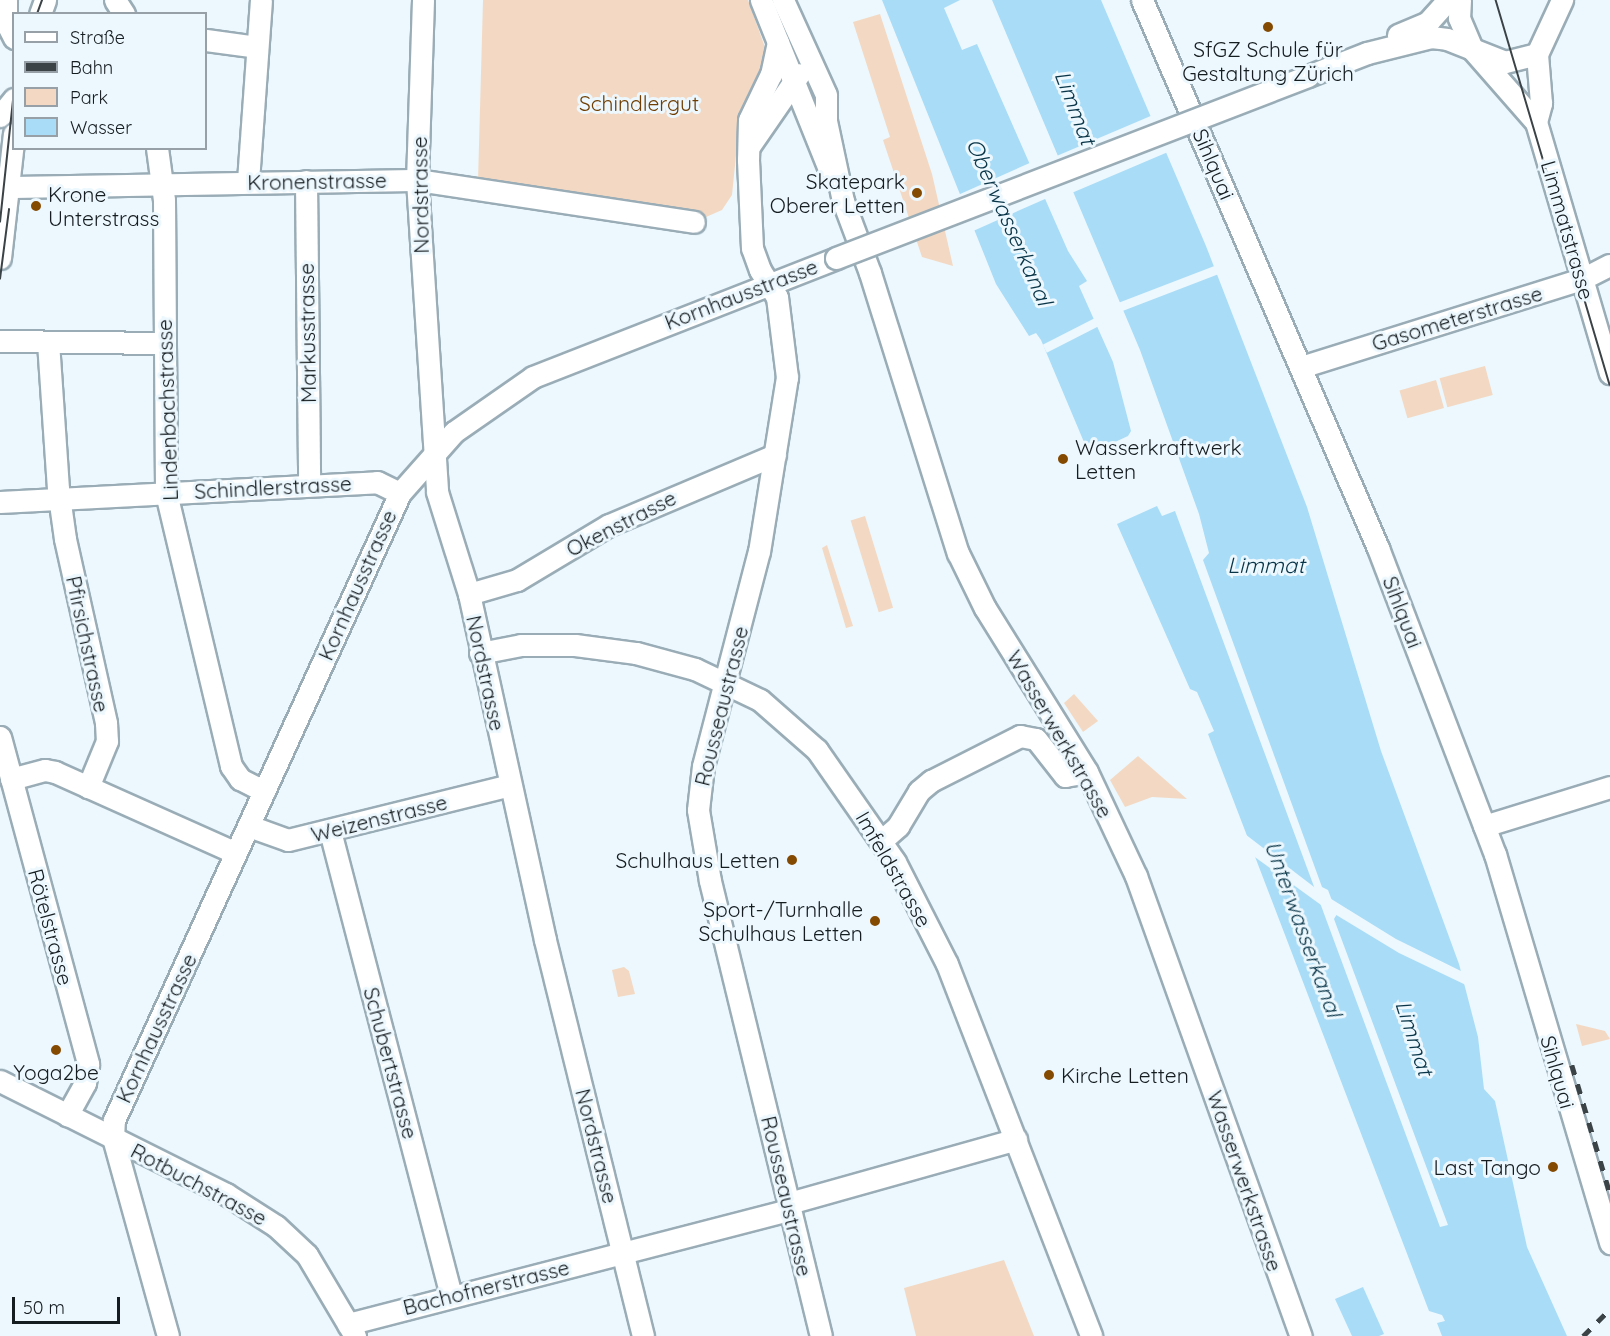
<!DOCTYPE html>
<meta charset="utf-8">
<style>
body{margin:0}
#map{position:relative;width:1610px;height:1336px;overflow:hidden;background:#ecf8fe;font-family:Quicksand,sans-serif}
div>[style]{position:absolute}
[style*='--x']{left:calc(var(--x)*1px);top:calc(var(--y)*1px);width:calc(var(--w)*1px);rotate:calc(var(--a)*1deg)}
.green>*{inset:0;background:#f3d9c3;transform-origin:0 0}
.water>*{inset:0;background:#a9dcf7}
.pier>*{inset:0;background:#ecf8fe;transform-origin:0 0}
.roads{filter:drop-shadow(2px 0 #9aadb7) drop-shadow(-2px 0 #9aadb7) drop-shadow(0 2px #9aadb7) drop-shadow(0 -2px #9aadb7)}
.minor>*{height:21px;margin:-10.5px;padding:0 10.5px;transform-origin:10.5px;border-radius:10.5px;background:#fff}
.tram>*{height:1.5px;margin:-0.75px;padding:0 0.75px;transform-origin:0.75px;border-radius:0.75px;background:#3b4347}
.rail>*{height:4.5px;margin-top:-2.25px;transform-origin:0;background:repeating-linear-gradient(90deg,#3b4347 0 10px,transparent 0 20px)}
.bridges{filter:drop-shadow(2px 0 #9aadb7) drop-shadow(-2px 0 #9aadb7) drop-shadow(0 2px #9aadb7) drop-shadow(0 -2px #9aadb7)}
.minor-bridge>*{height:21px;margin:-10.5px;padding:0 10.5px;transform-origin:10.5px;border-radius:10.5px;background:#fff}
.dots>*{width:16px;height:16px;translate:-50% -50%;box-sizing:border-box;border:3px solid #ecf8fe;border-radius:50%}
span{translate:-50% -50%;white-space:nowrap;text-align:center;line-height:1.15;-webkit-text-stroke:6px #ecf8fe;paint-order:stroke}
.poi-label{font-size:21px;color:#161d21}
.right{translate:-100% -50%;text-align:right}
.left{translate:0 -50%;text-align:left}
.park-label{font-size:21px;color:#703e03}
.street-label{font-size:21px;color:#161d21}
.water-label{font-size:22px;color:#093548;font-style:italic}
.legend{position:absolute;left:12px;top:12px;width:195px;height:138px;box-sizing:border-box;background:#ecf8fe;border:2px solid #96a0a6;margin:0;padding:8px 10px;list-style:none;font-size:18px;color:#161d21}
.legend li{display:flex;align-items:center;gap:12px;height:30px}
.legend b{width:30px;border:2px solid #96a0a6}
.scale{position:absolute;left:12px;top:1297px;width:108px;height:27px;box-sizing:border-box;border:3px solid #161d21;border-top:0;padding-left:8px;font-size:18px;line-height:21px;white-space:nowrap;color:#161d21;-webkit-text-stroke:4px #ecf8fe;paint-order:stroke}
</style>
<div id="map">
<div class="green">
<div style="clip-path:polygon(483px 0,748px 0,766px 50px,763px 69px,739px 126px,732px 195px,722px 210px,706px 217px,478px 181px)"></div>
<div style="clip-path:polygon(880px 14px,932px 174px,953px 266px,922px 257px,883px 140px,890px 137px,853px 22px)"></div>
<div style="left:1485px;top:366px;width:30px;height:47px;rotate:75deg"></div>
<div style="left:1436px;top:380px;width:29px;height:38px;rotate:74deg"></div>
<div style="left:865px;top:516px;width:96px;height:15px;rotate:73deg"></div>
<div style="clip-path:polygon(827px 545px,853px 626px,846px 628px,822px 548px)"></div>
<div style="clip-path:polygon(1074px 694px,1098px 721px,1083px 732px,1064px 703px)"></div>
<div style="clip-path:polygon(1138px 756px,1187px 799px,1152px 797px,1125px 807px,1110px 780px)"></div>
<div style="clip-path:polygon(624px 967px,629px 971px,635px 994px,618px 997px,612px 970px)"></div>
<div style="clip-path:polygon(1576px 1024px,1605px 1031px,1610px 1039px,1582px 1046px)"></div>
<div style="clip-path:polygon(1004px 1260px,1034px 1336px,916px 1336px,904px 1288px)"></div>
</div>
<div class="water">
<div style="clip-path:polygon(882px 0,960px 0,944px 8px,962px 50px,977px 44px,1068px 251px,1087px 281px,1079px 286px,1113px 362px,1131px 431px,1128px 436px,1089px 454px,1041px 340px,1036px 333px,1029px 336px,996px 284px)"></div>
<div style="clip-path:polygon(992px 0,1101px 0,1206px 246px,1307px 507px,1381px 751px,1459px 964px,1478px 1037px,1484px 1089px,1495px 1101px,1527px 1247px,1567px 1336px,1442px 1336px,1437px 1323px,1445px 1321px,1442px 1315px,1429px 1311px,1208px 734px,1214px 731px,1197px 692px,1190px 689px,1117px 524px,1157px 506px,1162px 516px,1175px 511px,1440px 1227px,1448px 1225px,1334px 919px,1337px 914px,1328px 890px,1322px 887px,1203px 560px,1209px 553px,1199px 514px,1140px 350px)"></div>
<div style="clip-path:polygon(1363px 1287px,1384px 1334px,1379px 1336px,1352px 1336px,1335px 1299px)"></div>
</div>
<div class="pier">
<div style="left:1153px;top:115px;width:40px;height:106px;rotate:67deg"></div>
<div style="left:1032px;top:162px;width:39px;height:83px;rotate:66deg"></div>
<div style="left:1217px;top:265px;width:9px;height:106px;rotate:69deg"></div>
<div style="left:1097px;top:317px;width:9px;height:61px;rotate:63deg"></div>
<div style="clip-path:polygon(1245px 834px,1322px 893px,1328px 910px,1252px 855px)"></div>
<div style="clip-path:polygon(1328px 897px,1396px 939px,1465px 973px,1468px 986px,1399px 953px,1333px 913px)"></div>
</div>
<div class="roads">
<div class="minor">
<div style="--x:6;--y:0;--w:22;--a:90"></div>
<div style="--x:6;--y:22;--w:18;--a:63"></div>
<div style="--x:115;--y:0;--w:17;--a:57"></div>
<div style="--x:423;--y:0;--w:180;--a:91.9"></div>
<div style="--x:417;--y:180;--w:313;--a:86.3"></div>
<div style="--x:437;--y:492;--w:107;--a:72.6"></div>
<div style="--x:469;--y:594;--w:354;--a:77.6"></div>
<div style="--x:545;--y:940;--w:408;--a:76.1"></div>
<div style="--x:761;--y:0;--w:180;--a:68.1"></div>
<div style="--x:783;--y:0;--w:104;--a:65.6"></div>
<div style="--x:826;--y:95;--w:26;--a:90"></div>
<div style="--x:826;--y:121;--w:82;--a:78"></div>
<div style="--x:843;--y:201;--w:77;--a:69.4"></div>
<div style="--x:870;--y:273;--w:294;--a:72.6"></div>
<div style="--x:958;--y:553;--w:61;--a:63.9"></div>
<div style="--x:985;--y:608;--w:193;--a:58.1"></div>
<div style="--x:1087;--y:772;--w:115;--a:64.8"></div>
<div style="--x:1136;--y:876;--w:489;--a:70.3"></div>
<div style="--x:1142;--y:0;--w:597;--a:66.7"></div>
<div style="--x:1378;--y:548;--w:328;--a:69.1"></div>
<div style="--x:1495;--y:854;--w:406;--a:73.5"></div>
<div style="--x:1460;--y:0;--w:18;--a:93"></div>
<div style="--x:1459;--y:18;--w:34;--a:67"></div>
<div style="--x:1472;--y:49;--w:97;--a:48.8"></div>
<div style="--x:1536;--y:122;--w:262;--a:73.6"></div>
<div style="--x:40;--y:14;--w:15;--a:-70"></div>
<div style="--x:1398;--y:35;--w:33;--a:-23"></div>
<div style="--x:1428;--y:22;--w:30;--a:-48"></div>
<div style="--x:206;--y:40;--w:51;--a:7.8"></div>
<div style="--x:778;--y:42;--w:33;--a:102"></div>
<div style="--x:771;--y:74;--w:51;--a:115.6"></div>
<div style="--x:749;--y:120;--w:40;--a:91.4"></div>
<div style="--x:748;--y:160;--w:88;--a:87.4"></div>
<div style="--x:752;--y:248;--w:23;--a:70"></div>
<div style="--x:760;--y:270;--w:32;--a:58"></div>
<div style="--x:777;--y:297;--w:81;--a:82.9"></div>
<div style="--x:787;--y:377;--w:176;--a:99.1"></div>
<div style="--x:759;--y:551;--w:222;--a:104.6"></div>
<div style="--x:703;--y:766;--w:44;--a:96.5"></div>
<div style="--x:698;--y:810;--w:72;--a:80.4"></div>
<div style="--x:710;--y:881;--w:468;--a:76.3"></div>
<div style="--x:1308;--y:76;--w:63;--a:-21.3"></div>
<div style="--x:1367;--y:53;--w:66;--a:-14"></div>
<div style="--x:1431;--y:37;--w:16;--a:7"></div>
<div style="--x:1447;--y:39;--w:62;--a:21.6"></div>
<div style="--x:1505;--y:62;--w:33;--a:-14"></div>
<div style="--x:0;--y:116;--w:22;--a:-51"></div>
<div style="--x:1536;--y:122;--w:20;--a:-75"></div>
<div style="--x:1541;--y:103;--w:49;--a:-94.7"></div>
<div style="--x:1537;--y:54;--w:60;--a:-65.2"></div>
<div style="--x:750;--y:145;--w:86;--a:-55.4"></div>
<div style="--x:157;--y:148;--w:52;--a:82.3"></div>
<div style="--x:164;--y:200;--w:293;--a:89.6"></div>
<div style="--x:166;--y:493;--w:281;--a:76.6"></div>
<div style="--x:231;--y:766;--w:16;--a:55"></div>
<div style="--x:240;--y:779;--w:27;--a:27"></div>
<div style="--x:248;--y:181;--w:181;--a:-85.9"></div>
<div style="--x:306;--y:181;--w:303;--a:89.4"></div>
<div style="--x:9;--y:187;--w:408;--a:-1"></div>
<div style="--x:417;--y:180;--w:280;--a:8.6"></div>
<div style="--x:0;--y:258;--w:125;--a:-83.6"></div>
<div style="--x:0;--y:341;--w:164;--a:0.7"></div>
<div style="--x:48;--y:342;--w:147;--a:86.1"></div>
<div style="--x:58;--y:489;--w:50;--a:82"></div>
<div style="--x:65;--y:539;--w:189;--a:77.4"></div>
<div style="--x:106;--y:723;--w:18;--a:87"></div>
<div style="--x:107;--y:741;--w:50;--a:112.4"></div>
<div style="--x:1301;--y:367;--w:294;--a:-17.4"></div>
<div style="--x:1582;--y:279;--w:31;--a:-27"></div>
<div style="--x:0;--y:502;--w:378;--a:-3"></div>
<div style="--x:377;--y:482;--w:25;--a:26"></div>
<div style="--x:469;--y:594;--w:50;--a:-16.3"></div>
<div style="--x:517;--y:580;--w:107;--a:-30.9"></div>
<div style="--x:609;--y:525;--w:180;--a:-22.9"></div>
<div style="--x:480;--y:653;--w:42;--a:-11"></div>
<div style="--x:521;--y:645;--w:54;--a:0"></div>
<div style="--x:575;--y:645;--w:62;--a:7.5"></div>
<div style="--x:636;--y:653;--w:61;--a:15.2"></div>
<div style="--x:695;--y:669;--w:72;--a:25.5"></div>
<div style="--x:760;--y:700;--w:76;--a:41.3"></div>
<div style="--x:817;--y:750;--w:136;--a:55.1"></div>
<div style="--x:895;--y:862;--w:114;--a:63"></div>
<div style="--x:947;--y:964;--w:399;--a:68.8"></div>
<div style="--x:0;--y:737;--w:339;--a:74.9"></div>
<div style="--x:88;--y:1064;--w:19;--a:99"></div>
<div style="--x:85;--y:1083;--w:37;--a:119"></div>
<div style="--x:11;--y:779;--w:35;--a:-15"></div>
<div style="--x:45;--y:770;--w:10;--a:11"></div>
<div style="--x:55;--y:772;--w:198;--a:24.1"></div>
<div style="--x:249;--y:826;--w:41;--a:19.7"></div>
<div style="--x:288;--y:840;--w:229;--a:-13.9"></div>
<div style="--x:1484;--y:826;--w:132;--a:-17.2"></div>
<div style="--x:330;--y:831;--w:480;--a:75.4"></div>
<div style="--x:881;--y:841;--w:23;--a:-41"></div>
<div style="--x:898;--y:826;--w:41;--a:-59"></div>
<div style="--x:919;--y:791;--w:16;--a:-40"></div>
<div style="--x:931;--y:781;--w:100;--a:-26.8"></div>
<div style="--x:1020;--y:736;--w:16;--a:11"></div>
<div style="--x:1036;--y:739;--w:47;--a:51.9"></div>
<div style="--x:1065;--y:776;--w:22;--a:-10"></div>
<div style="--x:0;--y:1081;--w:253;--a:26.6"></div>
<div style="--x:226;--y:1194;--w:59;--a:32.6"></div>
<div style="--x:276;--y:1226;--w:42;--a:43.1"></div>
<div style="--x:307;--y:1255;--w:94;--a:59.3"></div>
<div style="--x:789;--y:1203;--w:236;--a:-15.7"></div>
<div style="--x:348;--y:1324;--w:456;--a:-14.5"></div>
<div style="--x:168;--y:1336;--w:205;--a:-105.5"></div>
<div style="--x:113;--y:1138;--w:18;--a:-87"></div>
<div style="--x:114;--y:1120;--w:689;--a:-65.48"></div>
<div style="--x:400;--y:493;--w:81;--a:-48.5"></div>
<div style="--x:454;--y:432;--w:96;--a:-34.8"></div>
<div style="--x:533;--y:377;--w:326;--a:-21.4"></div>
</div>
</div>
<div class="tram">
<div style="--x:1496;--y:0;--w:401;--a:73.5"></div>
<div style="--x:37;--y:14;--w:15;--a:-70"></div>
<div style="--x:0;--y:222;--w:133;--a:-83.9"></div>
<div style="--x:0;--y:279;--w:70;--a:-82.6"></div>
</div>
<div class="rail">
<div style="--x:1572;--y:1065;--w:134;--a:73.5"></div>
<div style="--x:1583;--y:1336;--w:38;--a:-45"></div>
</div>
<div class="bridges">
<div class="minor-bridge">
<div style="--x:836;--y:258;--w:506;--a:-21.09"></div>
</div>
</div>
<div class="dots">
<div style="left:1268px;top:27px;background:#854a02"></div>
<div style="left:917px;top:193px;background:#854a02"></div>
<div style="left:36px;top:206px;background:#854a02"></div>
<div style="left:1063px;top:459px;background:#854a02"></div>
<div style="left:792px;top:860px;background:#854a02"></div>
<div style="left:875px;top:921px;background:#854a02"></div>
<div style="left:56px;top:1050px;background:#854a02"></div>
<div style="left:1049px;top:1075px;background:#854a02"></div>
<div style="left:1553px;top:1167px;background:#854a02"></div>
</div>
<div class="poi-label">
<span style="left:1268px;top:61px">SfGZ Schule für<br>Gestaltung Zürich</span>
<span class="right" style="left:905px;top:193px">Skatepark<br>Oberer Letten</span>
<span class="left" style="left:48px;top:206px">Krone<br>Unterstrass</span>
<span class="left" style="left:1075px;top:459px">Wasserkraftwerk<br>Letten</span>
<span class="right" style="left:780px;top:860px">Schulhaus Letten</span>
<span class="right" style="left:863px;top:921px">Sport-/Turnhalle<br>Schulhaus Letten</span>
<span style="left:56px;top:1072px">Yoga2be</span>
<span class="left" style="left:1061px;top:1075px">Kirche Letten</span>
<span class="right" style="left:1541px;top:1167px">Last Tango</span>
</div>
<div class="park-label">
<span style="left:639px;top:103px">Schindlergut</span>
</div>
<div class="street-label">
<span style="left:1214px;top:164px;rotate:67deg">Sihlquai</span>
<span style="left:317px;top:181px;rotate:-1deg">Kronenstrasse</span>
<span style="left:420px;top:195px;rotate:-91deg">Nordstrasse</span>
<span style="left:1568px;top:230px;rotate:74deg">Limmatstrasse</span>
<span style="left:741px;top:294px;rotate:-21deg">Kornhausstrasse</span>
<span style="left:1457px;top:318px;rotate:-17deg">Gasometerstrasse</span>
<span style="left:307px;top:333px;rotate:-91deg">Markusstrasse</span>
<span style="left:167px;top:410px;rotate:-92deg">Lindenbachstrasse</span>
<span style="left:273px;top:487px;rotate:-3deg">Schindlerstrasse</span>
<span style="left:621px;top:523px;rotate:-27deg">Okenstrasse</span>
<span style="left:357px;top:585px;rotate:-66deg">Kornhausstrasse</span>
<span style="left:1403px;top:612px;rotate:69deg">Sihlquai</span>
<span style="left:88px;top:644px;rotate:78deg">Pfirsichstrasse</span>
<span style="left:486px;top:673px;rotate:78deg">Nordstrasse</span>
<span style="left:721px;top:706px;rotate:-76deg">Rousseaustrasse</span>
<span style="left:1060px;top:734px;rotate:60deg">Wasserwerkstrasse</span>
<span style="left:379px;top:818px;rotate:-14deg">Weizenstrasse</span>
<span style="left:894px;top:869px;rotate:60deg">Imfeldstrasse</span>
<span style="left:51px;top:927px;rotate:75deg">Rötelstrasse</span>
<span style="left:156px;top:1028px;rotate:-65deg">Kornhausstrasse</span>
<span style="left:391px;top:1063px;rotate:75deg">Schubertstrasse</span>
<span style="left:1558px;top:1072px;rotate:74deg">Sihlquai</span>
<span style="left:597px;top:1146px;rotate:76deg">Nordstrasse</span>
<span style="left:1245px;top:1181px;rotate:71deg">Wasserwerkstrasse</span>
<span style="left:199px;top:1184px;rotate:28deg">Rotbuchstrasse</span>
<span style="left:787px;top:1196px;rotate:77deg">Rousseaustrasse</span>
<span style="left:486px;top:1287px;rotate:-14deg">Bachofnerstrasse</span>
</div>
<div class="water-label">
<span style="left:1075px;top:108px;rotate:69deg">Limmat</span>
<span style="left:1009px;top:222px;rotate:66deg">Oberwasserkanal</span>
<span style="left:1266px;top:566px">Limmat</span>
<span style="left:1303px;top:929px;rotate:70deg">Unterwasserkanal</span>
<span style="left:1414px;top:1038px;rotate:72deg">Limmat</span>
</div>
<ul class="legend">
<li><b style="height:8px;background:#fff"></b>Straße</li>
<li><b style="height:8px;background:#3b4347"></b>Bahn</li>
<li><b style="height:16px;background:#f3d9c3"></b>Park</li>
<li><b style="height:16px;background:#a9dcf7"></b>Wasser</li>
</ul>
<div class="scale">50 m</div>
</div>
